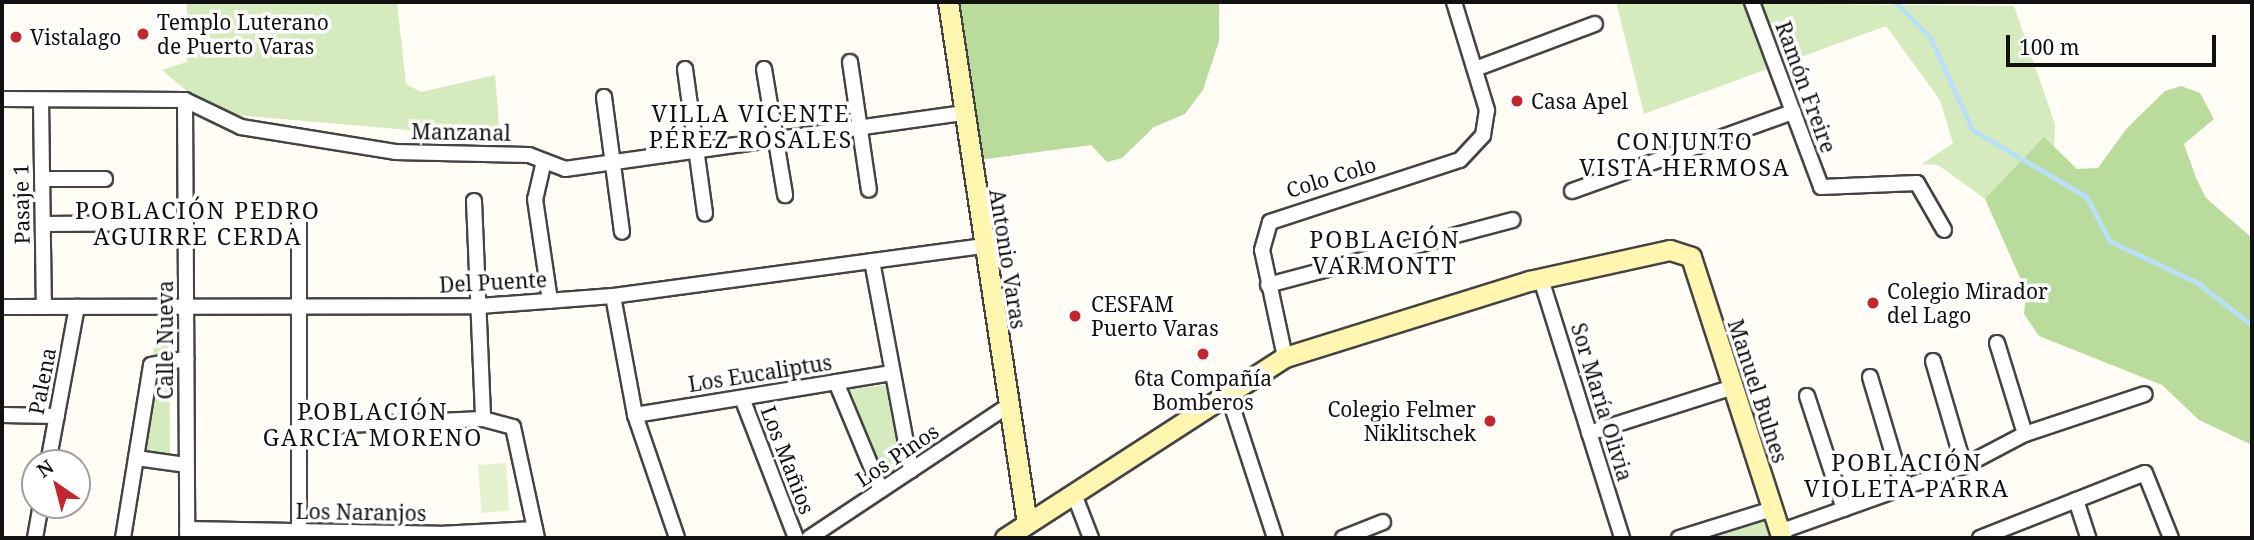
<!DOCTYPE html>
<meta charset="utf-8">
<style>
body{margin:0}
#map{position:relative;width:2254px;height:540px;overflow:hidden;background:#fffdf5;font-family:"Noto Serif",serif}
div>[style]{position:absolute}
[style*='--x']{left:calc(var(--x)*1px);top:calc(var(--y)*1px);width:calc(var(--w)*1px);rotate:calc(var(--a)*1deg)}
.green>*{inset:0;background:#d5ebbd}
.forest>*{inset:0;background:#b9dc9c}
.pitch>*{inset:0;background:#e6f2cf;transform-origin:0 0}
.stream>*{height:4.5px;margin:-2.25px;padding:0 2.25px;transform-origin:2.25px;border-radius:2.25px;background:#b9e0f7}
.roads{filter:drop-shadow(2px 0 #444) drop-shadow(-2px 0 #444) drop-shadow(0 2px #444) drop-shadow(0 -2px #444)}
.street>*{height:14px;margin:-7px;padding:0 7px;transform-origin:7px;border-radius:7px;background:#fff}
.secondary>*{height:19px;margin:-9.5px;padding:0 9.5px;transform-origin:9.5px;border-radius:9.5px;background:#fff6b0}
.dots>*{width:19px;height:19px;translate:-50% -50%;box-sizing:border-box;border:4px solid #fff;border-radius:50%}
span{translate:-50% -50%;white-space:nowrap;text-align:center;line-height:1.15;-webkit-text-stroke:7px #fff;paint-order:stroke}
.poi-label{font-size:21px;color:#111}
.left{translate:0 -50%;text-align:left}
.right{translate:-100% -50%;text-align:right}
.street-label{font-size:21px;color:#111}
.neighbourhood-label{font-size:23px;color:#111;letter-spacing:2px}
.frame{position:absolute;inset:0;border:4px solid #111;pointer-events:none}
.north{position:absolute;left:21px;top:449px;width:70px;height:70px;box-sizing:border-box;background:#fff;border:2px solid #a0a0a0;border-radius:50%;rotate:325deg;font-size:19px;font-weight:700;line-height:28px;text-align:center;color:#111}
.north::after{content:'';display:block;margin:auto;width:24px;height:32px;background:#c4262e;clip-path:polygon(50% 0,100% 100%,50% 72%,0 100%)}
.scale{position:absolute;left:2006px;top:35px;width:210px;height:32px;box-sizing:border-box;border:4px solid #111;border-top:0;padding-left:9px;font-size:21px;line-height:24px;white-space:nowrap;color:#111;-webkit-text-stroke:5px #fff;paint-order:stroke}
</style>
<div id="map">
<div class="green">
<div style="clip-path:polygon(187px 2px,397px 2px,406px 84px,421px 92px,495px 75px,500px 138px,237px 115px,188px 92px,162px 70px,187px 62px)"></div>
<div style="clip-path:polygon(1616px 2px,2014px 6px,2055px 124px,2054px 160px,2007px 197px,1985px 199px,1938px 165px,1922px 164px,1953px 143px,1940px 100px,1886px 26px,1644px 114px)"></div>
<div style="clip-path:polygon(169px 316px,170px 456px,141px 450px,158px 317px)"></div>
<div style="clip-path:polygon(887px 385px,902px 471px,886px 481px,850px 389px)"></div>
<div style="clip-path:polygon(1765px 520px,1771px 538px,1705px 538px)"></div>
</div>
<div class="forest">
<div style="clip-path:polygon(954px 2px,1219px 2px,1219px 41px,1203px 90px,1185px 114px,1154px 127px,1122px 158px,1107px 162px,1091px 145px,979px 160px)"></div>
<div style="clip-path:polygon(2181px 86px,2200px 93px,2214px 119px,2184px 144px,2196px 178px,2206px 198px,2252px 238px,2252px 445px,2199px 420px,2162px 385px,2039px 336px,2024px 314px,2026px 291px,1985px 199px,2044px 137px,2077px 169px,2098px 168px,2127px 128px,2165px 91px)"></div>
</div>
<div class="pitch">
<div style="left:506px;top:463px;width:48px;height:28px;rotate:86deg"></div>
</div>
<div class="stream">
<div style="--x:1896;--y:2;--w:50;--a:45.8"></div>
<div style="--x:1931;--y:38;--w:101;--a:65.5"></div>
<div style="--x:1973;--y:130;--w:132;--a:30.4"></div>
<div style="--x:2087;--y:197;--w:50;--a:62.4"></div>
<div style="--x:2110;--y:241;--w:98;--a:25.5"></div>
<div style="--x:2198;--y:283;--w:68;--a:37.9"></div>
</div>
<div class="roads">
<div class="street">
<div style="--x:1752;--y:2;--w:197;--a:69.5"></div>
<div style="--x:1821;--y:187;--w:96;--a:-2.4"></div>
<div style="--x:1917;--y:183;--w:54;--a:60.1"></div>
<div style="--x:850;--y:62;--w:129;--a:81.6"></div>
<div style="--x:685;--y:69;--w:146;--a:82.1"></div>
<div style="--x:764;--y:69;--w:128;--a:80.5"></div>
<div style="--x:1475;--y:69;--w:128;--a:-20.6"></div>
<div style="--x:604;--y:97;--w:136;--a:82.4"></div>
<div style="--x:2;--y:99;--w:183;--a:0.3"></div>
<div style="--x:185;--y:100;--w:62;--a:25.7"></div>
<div style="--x:241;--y:127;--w:156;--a:9.2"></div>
<div style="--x:395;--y:152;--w:134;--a:1.3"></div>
<div style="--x:529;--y:155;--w:39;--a:21"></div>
<div style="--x:565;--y:169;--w:403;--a:-8"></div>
<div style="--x:41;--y:100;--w:207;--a:89.2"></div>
<div style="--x:185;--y:100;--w:438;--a:89.7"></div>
<div style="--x:544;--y:161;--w:39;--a:103"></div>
<div style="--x:535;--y:199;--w:103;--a:81.6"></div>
<div style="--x:42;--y:179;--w:63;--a:0"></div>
<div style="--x:1572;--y:191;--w:235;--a:-19.7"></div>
<div style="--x:474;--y:201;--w:218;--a:87.6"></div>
<div style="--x:483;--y:419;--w:31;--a:15"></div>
<div style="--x:513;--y:427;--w:114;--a:77.8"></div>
<div style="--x:299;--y:212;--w:326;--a:90"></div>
<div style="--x:43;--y:224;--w:143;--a:-0.4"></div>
<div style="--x:872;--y:261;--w:213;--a:79.4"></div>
<div style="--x:1541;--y:279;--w:271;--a:72.6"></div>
<div style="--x:1268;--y:285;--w:253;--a:-14.9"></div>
<div style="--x:613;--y:296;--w:121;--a:79.5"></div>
<div style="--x:635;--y:415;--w:130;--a:71.1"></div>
<div style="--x:2;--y:307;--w:478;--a:-0.1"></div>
<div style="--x:480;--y:306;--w:133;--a:-4.3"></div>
<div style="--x:613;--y:296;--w:373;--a:-7.7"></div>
<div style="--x:1997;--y:343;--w:95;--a:72.9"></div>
<div style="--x:1285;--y:357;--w:109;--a:-102.1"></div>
<div style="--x:1262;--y:250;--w:29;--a:-74"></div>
<div style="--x:1270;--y:222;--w:200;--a:-18.1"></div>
<div style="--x:1460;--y:160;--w:34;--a:-47"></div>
<div style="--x:1483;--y:135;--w:25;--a:-81"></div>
<div style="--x:1487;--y:110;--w:113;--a:-107"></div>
<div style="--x:1933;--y:361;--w:109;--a:73.6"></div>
<div style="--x:1870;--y:377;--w:116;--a:73.4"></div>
<div style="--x:836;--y:382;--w:117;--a:67.4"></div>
<div style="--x:1227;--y:391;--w:155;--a:71.9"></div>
<div style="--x:1807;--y:396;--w:119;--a:71.9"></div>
<div style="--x:742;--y:398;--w:150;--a:68.9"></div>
<div style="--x:2;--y:415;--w:55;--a:1"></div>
<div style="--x:635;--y:415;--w:260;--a:-9.3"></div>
<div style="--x:300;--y:427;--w:183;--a:-2.5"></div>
<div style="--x:1589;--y:433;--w:151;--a:-17.7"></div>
<div style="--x:136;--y:458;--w:50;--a:8"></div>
<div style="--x:48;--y:463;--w:159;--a:-79.5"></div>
<div style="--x:1074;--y:494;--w:47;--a:68.9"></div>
<div style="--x:2076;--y:500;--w:40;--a:72"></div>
<div style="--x:187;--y:529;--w:252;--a:1.1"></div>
<div style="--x:439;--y:534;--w:96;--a:-3"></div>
<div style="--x:1779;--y:532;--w:196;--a:-19.6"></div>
<div style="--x:1964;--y:466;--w:69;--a:-27.7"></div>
<div style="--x:2025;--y:434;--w:126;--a:-18.4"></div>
<div style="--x:35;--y:538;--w:34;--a:-80"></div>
<div style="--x:123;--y:538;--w:175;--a:-80.8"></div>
<div style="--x:151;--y:365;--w:36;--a:-10"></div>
<div style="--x:809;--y:538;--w:239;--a:-33.6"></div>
<div style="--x:1343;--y:538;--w:43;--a:-21.8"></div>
<div style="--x:1679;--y:538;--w:97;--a:-17.3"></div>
<div style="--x:1980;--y:538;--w:177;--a:-21.5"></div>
<div style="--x:2145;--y:473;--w:70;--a:68.2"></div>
</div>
<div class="secondary">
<div style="--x:948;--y:2;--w:527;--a:81.38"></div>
<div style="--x:1005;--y:538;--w:333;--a:-32.9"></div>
<div style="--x:1285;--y:357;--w:256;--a:-17.3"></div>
<div style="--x:1529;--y:281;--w:144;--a:-12.4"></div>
<div style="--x:1670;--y:250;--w:22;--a:18"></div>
<div style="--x:1691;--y:257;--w:295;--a:72.1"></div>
</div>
</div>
<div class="dots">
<div style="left:143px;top:34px;background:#c4262e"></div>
<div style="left:16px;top:37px;background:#c4262e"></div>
<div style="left:1517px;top:101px;background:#c4262e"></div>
<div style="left:1873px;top:303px;background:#c4262e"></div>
<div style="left:1075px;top:316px;background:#c4262e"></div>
<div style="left:1203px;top:354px;background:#c4262e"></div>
<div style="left:1490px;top:421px;background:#c4262e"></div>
</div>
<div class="poi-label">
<span class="left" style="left:157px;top:34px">Templo Luterano<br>de Puerto Varas</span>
<span class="left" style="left:30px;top:37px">Vistalago</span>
<span class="left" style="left:1531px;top:101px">Casa Apel</span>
<span class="left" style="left:1887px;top:303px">Colegio Mirador<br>del Lago</span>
<span class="left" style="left:1091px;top:316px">CESFAM<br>Puerto Varas</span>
<span style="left:1203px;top:390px">6ta Compañía<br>Bomberos</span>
<span class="right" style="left:1476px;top:421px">Colegio Felmer<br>Niklitschek</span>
</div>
<div class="street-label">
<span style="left:1806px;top:87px;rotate:70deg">Ramón Freire</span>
<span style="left:461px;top:132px;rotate:1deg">Manzanal</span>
<span style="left:1331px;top:177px;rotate:-17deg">Colo Colo</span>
<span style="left:21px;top:204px;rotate:-91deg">Pasaje 1</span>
<span style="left:1008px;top:259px;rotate:81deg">Antonio Varas</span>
<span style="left:493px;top:282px;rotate:-3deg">Del Puente</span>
<span style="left:165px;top:340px;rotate:-90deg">Calle Nueva</span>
<span style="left:760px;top:373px;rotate:-9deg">Los Eucaliptus</span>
<span style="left:42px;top:381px;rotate:-79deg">Palena</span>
<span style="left:1758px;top:391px;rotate:72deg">Manuel Bulnes</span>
<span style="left:1602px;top:402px;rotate:73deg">Sor María Olivia</span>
<span style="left:897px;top:455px;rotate:-34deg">Los Pinos</span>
<span style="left:788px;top:460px;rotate:69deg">Los Mañios</span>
<span style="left:361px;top:512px;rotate:1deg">Los Naranjos</span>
</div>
<div class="neighbourhood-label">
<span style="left:751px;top:126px">VILLA VICENTE<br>PÉREZ ROSALES</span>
<span style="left:1685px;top:154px">CONJUNTO<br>VISTA HERMOSA</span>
<span style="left:198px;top:223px">POBLACIÓN PEDRO<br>AGUIRRE CERDA</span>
<span style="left:1385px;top:252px">POBLACIÓN<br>VARMONTT</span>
<span style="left:373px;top:424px">POBLACIÓN<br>GARCIA MORENO</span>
<span style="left:1907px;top:475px">POBLACIÓN<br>VIOLETA PARRA</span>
</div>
<div class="frame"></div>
<div class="north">N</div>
<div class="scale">100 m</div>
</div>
